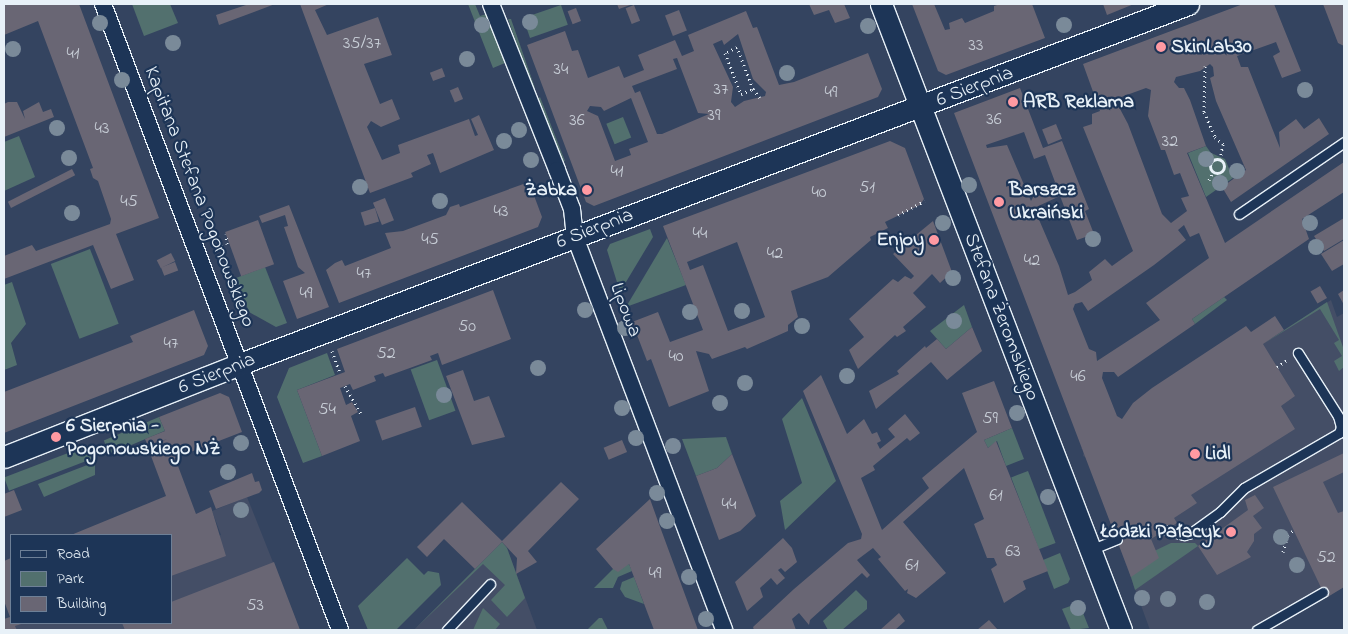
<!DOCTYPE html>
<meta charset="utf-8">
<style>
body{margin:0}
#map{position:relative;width:1348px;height:634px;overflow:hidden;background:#344460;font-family:"Indie Flower",sans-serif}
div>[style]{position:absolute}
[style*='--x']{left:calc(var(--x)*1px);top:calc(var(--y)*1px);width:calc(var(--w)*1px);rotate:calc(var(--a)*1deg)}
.built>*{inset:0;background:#444e66}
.green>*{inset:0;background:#52706e;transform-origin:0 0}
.building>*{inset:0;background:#696674;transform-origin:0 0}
.path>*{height:3px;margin-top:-1.5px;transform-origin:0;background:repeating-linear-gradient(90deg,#e8f1f8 0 1px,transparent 0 5px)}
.path>.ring{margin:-1.5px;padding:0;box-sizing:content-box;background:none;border:3px solid #e8f1f8;border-radius:50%}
.roads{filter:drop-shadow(1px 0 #e8f1f8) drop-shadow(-1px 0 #e8f1f8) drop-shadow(0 1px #e8f1f8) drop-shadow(0 -1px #e8f1f8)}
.service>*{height:9px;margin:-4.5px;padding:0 4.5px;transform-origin:4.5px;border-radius:4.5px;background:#1d3557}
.minor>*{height:16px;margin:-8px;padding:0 8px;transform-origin:8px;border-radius:8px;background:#1d3557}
.tertiary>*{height:21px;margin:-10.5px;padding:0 10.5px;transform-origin:10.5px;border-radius:10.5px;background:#1d3557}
.trees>*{width:16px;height:16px;margin:-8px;border-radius:50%;background:#7a8a99}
.dots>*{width:14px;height:14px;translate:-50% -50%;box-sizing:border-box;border:2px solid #1d3557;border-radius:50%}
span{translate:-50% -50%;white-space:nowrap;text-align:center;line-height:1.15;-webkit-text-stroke:4.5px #1d3557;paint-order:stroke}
.number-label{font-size:18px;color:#c8ced7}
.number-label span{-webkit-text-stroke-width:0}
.poi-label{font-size:20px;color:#e8f1f8;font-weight:700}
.left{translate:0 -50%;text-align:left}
.right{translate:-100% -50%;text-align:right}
.street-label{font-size:20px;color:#e8f1f8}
.frame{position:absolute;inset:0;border:5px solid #e8f1f8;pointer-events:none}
.legend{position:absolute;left:10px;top:534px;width:162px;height:90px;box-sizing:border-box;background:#1d3557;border:1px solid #6e8097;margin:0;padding:6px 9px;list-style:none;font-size:15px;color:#e8f1f8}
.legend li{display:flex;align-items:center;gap:10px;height:25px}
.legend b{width:25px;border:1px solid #6e8097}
</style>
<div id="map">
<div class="built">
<div style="clip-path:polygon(1331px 300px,1337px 317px,1344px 313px,1344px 587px,1270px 630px,1150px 630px,1087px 458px,1083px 456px,1084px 449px,1080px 449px,1127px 430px)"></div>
<div style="clip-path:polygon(247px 497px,300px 630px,17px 630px,15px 626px,25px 623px,171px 623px,171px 554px,221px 535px,212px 511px)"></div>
<div style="clip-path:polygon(502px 542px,507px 548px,537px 630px,414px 630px)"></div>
</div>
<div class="green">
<div style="clip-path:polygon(132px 4px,170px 4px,178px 23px,144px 36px)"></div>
<div style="clip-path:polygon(468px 4px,475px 4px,480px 16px,486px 14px,489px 18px,505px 63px,493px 68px)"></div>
<div style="left:561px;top:5px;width:21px;height:40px;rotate:71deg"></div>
<div style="clip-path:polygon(508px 19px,511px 19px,535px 88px,532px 87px)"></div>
<div style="clip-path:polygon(540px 97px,565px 161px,562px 161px,537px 100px)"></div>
<div style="left:623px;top:117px;width:22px;height:18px;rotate:68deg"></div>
<div style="clip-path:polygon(19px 136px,35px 177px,4px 191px,4px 142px)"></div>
<div style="clip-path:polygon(1206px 146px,1211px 153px,1225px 159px,1233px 178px,1206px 197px,1188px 153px)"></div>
<div style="clip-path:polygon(650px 229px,653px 237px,620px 292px,607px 250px,610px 244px)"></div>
<div style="clip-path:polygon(667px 238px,686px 285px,626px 307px)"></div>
<div style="left:90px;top:249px;width:80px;height:42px;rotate:69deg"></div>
<div style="clip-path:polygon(265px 267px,287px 323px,276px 327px,249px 312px,236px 278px)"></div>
<div style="clip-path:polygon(12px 282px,26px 324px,11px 343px,17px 365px,4px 370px,4px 285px)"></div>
<div style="clip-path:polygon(1224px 297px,1227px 300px,1195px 324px,1192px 319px)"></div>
<div style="clip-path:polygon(1327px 302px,1344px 350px,1344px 367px,1339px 371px,1334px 361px,1342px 356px,1334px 343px,1339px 340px,1320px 309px,1263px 344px)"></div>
<div style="clip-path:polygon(964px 305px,972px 327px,946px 349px,930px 331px)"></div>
<div style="clip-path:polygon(327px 353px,335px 375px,297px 390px,322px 456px,303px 463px,277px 397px,289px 368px)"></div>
<div style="left:437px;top:360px;width:54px;height:28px;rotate:70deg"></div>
<div style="clip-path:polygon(802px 398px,836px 481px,785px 530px,780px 501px,802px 483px,782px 419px)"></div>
<div style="left:159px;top:417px;width:15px;height:60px;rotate:67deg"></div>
<div style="clip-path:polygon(1012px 428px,1024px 459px,1006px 466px,997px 441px,988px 448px,984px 440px)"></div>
<div style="clip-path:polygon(726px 437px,732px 454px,717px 468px,696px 476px,682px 439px)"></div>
<div style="left:89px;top:445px;width:14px;height:91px;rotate:69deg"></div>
<div style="clip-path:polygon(95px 462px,95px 475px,44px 497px,38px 484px)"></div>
<div style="left:1028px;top:471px;width:77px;height:18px;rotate:69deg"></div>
<div style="clip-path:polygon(502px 542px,507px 548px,525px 598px,507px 617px,491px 600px,505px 585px,483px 564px,414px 630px)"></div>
<div style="clip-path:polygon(1171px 543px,1195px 543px,1198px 546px,1135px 590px,1127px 564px)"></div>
<div style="clip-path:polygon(1060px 553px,1070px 579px,1068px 583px,1054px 589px,1043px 560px)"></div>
<div style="clip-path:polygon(407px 558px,424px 575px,428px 571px,439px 573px,441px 585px,396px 630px,368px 630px,358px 606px)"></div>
<div style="clip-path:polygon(629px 564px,632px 571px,618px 577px,613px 588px,594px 588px,614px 568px)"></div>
<div style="clip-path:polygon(634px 577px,644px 604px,625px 597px,620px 589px,622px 582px)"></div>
<div style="clip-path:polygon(856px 590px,867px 601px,867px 609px,842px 630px,828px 630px,823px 621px)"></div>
<div style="clip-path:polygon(1079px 603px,1089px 628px,1071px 630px,1062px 609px)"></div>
<div style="clip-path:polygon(483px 608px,500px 624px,495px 630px,473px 630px)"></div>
<div style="clip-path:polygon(599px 618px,602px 618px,608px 630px,587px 630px)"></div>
</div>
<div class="building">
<div style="clip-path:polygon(4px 4px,79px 4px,159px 218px,116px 234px,134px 280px,111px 289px,93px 245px,4px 279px,4px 256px,32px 245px,36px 251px,110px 224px,111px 219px,98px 181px,93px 178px,90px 169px,93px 168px,38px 21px,4px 35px)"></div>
<div style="clip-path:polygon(249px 4px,275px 4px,219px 25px,216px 15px)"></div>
<div style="clip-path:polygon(300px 4px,329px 4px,315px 10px,327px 35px,378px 17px,392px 55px,364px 64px,380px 104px,392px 99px,400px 119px,381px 127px,371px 121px,367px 127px,382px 160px,400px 153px,398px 145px,469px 119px,475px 136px,478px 135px,471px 119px,479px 115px,494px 150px,440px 173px,433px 153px,427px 155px,431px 164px,411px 173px,413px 177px,370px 193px)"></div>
<div style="clip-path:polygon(617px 4px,633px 4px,619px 9px)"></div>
<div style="clip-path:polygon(809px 4px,844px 4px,850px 18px,835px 23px,829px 10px,814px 15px)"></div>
<div style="clip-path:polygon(912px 4px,934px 4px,945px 30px,950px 29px,949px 23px,962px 18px,965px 23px,994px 11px,994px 6px,1000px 4px,1032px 4px,1045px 38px,946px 75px,938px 71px)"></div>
<div style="clip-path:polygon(1103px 4px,1134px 4px,1107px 15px)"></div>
<div style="clip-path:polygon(evenodd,1243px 4px,1274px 4px,1301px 71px,1282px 78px,1273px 56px,1280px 52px,1276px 42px,1237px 56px,1241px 67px,1248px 67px,1280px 148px,1279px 132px,1296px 119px,1304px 129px,1319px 118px,1329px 134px,1231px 202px,1222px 187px,1246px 170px,1216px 101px,1210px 78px,1214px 76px,1213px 67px,1210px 64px,1200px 71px,1176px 77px,1174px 82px,1179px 88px,1184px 88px,1190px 100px,1206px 146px,1187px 153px,1225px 243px,1344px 162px,1344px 192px,1302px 219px,1309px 239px,1192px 319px,1195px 324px,1118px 377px,1114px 372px,1103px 372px,1102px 378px,1117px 416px,1122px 419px,1133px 403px,1152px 388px,1246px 326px,1251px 332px,1275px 316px,1284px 330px,1263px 344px,1295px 396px,1281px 406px,1295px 429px,1191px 495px,1197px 503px,1174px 518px,1177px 523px,1151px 539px,1159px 558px,1131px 577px,954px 113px,1020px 88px,1043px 148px,1062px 141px,1089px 209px,1085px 211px,1094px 234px,1077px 240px,1060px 196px,1034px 208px,1059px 266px,1068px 295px,1075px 292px,1092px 280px,1089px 272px,1105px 259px,1112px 266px,1133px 251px,1083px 127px,1092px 124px,1092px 114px,1100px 111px,1083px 64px,1243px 4px,1146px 88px,1151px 90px,1148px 116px,1161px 150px,1165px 150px,1174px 175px,1180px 173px,1189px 196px,1181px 198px,1187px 211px,1171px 223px,1162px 214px,1128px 124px,1119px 107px,1111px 105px,1113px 100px,1146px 88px,1243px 4px,1024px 132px,1034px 159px,1045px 155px,1055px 182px,1036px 192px,1031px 201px,1007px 145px,987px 148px,986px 145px,1024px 132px,1243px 4px,1184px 225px,1190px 237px,1199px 233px,1209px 258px,1146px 303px,1160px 320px,1097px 361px,1096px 352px,1089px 349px,1073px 309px,1075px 304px,1082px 302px,1088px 311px,1154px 265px,1186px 240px,1178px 230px,1184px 225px)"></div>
<div style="clip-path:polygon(1323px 4px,1344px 4px,1344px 46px,1338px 43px)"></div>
<div style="left:634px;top:5px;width:17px;height:9px;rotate:69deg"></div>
<div style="left:576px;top:8px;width:14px;height:9px;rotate:69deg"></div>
<div style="left:679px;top:10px;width:22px;height:15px;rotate:69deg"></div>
<div style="clip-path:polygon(evenodd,746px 11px,753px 28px,757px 27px,779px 85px,794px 82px,868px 53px,882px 89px,878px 97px,594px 206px,586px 202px,527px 45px,565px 31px,572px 51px,578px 50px,588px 78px,619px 66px,624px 78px,644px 70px,638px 55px,675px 40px,682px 56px,694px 51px,688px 35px,746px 11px,738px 34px,753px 79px,766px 92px,765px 96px,744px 101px,735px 107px,731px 102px,733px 87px,713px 44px,722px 40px,724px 45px,738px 34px,746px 11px,677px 58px,698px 113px,709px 114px,662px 134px,657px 134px,640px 91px,635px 93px,632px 86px,677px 69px,673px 59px,677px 58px,746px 11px,631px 98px,648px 142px,629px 149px,631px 155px,615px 161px,598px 116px,587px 111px,590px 106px,601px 107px,604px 111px,631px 98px)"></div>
<div style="left:442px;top:68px;width:9px;height:13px;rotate:69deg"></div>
<div style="left:458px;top:87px;width:13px;height:9px;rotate:67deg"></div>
<div style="clip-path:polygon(8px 102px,17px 102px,25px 119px,23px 111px,39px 102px,43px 112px,51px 109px,54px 117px,4px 137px,4px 104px)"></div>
<div style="left:1056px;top:124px;width:16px;height:15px;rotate:68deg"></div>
<div style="clip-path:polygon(evenodd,890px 141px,905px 148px,924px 199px,920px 205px,885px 222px,888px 228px,870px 237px,871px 240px,828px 277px,791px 291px,798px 317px,788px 325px,788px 331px,747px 349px,745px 347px,712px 359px,709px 354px,696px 351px,709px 391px,669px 407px,651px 359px,647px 361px,632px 322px,658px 312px,670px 342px,703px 330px,663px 226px,890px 141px,737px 242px,765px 317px,728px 331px,703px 265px,690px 270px,687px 262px,737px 242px)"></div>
<div style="left:72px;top:169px;width:7px;height:72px;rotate:63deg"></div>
<div style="clip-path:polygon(529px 182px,542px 217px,538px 227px,339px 303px,326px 270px,335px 263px,342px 260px,345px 266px,391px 248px,385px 233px,403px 231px,446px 215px,450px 207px,459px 204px,460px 207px)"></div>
<div style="left:385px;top:198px;width:24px;height:13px;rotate:68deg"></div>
<div style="clip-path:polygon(289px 205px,329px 307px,297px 319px,283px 281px,305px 273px,298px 267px,284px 227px,288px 226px,285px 215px,262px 223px,259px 216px)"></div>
<div style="left:375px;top:208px;width:14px;height:15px;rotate:73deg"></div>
<div style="clip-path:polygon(1344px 218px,1344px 239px,1324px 251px,1314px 236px)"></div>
<div style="left:258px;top:220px;width:47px;height:35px;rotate:70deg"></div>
<div style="clip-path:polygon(933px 221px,952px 272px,940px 283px,932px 274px,913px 293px,926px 307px,903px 327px,906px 331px,897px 337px,895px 335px,858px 369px,849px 350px,864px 337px,849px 319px,893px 279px,898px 282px,905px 276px,911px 279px,914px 276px,893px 254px)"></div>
<div style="clip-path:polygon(1344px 240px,1344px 264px,1332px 271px,1321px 254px)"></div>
<div style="left:171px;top:253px;width:9px;height:16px;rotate:63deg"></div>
<div style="left:175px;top:262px;width:9px;height:15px;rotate:69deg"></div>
<div style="left:1320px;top:286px;width:14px;height:11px;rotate:60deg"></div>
<div style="clip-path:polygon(493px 290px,511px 339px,442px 365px,438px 353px,430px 356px,432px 360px,385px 377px,383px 373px,374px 376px,376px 381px,353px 390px,350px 384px,340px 388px,346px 405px,352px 402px,358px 412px,351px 416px,360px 441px,322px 456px,297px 390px,345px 372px,337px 349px)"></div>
<div style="clip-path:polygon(1344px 290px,1344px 305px,1338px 294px)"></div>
<div style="clip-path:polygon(194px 310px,208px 346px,204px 355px,4px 433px,4px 392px,133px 342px,130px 336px)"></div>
<div style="clip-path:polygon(972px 327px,982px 351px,947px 380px,931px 362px,876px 409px,869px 391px,899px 374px,897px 371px,925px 346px,926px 348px,937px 339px,946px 349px)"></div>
<div style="clip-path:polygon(463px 370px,474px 401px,489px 396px,505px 437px,472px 445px,446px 376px)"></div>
<div style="clip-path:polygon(821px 375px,847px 434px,864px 419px,872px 434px,877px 432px,881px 441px,877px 443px,880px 449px,895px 437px,888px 429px,905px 414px,920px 433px,910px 441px,907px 438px,873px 466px,875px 470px,861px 478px,882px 530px,929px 488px,922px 478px,977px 432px,962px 393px,994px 381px,1012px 428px,984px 440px,988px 448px,996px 441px,1048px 571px,1023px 581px,1026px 589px,1004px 603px,991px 569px,997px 565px,994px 558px,987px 558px,974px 524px,984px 519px,964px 468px,903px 522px,946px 573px,916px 598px,907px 593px,908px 589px,905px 591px,878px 559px,881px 557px,873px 548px,857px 560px,870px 575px,867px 578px,862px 573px,810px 620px,809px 625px,799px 613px,792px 619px,796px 630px,754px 630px,753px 627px,794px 589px,848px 543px,861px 539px,862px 534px,803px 391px)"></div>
<div style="clip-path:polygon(220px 393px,229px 397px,242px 432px,175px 458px,196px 514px,211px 507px,226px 556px,171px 576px,171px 535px,71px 535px,166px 496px,148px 448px,167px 439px,148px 446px,145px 439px,165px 431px,159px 417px)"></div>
<div style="left:415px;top:407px;width:21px;height:42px;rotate:71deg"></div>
<div style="left:622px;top:440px;width:13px;height:20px;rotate:67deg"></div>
<div style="clip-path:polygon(1344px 453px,1344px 472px,1323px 482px,1338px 513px,1344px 511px,1344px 587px,1326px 598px,1273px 487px)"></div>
<div style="clip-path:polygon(732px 454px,756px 516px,740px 531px,719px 540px,696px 476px,717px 468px)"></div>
<div style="clip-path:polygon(252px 473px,255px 482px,259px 481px,262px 490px,259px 493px,216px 509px,209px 491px)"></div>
<div style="clip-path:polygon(561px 482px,579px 499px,528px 551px,537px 562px,516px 574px,517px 558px,502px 542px,475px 569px,444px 539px,427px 557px,417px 547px,462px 502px,502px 541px)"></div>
<div style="clip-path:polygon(14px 490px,22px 510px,4px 517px,4px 494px)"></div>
<div style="clip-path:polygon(1255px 495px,1264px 508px,1253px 516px,1262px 528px,1254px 534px,1254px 541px,1247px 552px,1251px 557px,1217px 575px,1198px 546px,1248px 510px,1245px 500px)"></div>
<div style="clip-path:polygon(650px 499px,659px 524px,698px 630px,654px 630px,629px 564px,618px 572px,613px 569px,596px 549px)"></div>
<div style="clip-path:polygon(783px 538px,792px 548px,797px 562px,785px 572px,781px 568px,778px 570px,785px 578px,777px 585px,771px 578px,760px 588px,763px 597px,747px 611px,735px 582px)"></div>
<div style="clip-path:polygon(11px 558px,11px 623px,25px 623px,15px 626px,17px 630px,4px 630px,4px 619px,10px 617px,4px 601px,4px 561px)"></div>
<div style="clip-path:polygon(274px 562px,300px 630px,125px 630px,122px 623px,171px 623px,171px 602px)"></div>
<div style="clip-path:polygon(899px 613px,905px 621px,895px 630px,880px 630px)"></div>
<div style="clip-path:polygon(989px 620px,998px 630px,977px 630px)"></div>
</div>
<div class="path">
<div style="--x:1205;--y:66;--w:46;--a:91.2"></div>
<div style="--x:1204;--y:112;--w:27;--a:66"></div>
<div style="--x:1215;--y:137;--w:11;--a:41"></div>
<div style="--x:1223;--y:144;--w:15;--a:101"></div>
<div style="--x:753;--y:89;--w:45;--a:-110.9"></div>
<div style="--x:737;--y:47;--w:13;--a:153"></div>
<div style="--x:725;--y:53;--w:44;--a:68.7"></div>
<div style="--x:741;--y:94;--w:13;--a:-23"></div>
<div style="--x:753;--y:89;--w:11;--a:52"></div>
<div class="ring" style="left:1210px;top:159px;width:11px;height:11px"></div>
<div style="--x:1209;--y:180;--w:10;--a:-66"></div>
<div style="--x:898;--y:215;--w:30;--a:-28"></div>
<div style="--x:217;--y:247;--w:10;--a:-17"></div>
<div style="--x:227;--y:244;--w:10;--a:-96"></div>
<div style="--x:332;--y:351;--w:23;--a:70"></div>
<div style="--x:1277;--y:367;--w:12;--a:-35"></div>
<div style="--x:345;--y:386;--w:34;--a:60"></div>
<div style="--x:1283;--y:552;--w:18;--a:-74"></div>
<div style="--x:1288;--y:535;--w:8;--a:-40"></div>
</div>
<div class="roads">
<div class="service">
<div style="--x:1239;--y:214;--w:127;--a:-34.4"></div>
<div style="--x:1165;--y:530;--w:20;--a:15"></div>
<div style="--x:1184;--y:535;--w:7;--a:-16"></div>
<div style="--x:1191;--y:533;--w:36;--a:-36"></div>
<div style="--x:1220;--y:512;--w:34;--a:-45"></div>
<div style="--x:1244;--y:488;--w:110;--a:-30.1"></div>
<div style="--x:1339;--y:433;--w:6;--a:-72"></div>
<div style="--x:1341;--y:427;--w:11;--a:-105"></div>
<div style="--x:1338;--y:416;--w:75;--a:-122.4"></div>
<div style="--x:1090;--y:550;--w:29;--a:-22"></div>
<div style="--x:447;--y:630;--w:63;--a:-46.9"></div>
<div style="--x:1257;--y:630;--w:76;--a:-29.9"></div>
</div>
<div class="minor">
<div style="--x:103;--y:4;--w:669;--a:69.26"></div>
<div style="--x:491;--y:4;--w:179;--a:68.3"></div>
<div style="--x:557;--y:170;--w:42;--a:69"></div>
<div style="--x:572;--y:209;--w:28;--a:84"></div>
<div style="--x:575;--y:237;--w:420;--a:69.2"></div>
</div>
<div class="tertiary">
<div style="--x:881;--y:4;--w:670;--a:69.02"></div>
<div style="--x:4;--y:457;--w:254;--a:-21.5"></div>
<div style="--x:240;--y:364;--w:1014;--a:-20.79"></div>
</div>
</div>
<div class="trees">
<div style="left:530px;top:22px"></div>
<div style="left:100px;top:23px"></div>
<div style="left:482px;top:25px"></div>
<div style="left:1064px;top:25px"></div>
<div style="left:868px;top:26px"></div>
<div style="left:173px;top:43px"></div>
<div style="left:13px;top:49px"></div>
<div style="left:467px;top:59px"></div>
<div style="left:787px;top:73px"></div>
<div style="left:122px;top:80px"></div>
<div style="left:1305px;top:90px"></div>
<div style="left:57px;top:128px"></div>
<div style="left:519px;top:130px"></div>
<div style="left:504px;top:141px"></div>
<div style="left:69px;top:158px"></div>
<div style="left:1206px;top:159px"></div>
<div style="left:531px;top:160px"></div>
<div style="left:1237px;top:171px"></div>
<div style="left:1220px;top:183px"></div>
<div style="left:969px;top:185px"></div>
<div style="left:360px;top:187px"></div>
<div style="left:440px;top:201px"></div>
<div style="left:72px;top:213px"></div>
<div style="left:943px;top:223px"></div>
<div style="left:1310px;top:223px"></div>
<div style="left:1093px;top:239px"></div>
<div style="left:1316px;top:247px"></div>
<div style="left:953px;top:278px"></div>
<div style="left:585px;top:310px"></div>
<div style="left:742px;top:311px"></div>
<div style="left:690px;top:312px"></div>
<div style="left:954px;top:321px"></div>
<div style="left:802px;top:326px"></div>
<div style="left:625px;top:328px"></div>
<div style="left:538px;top:368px"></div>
<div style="left:847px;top:376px"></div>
<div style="left:745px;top:383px"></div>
<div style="left:444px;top:395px"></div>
<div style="left:720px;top:403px"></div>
<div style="left:622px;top:408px"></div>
<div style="left:1017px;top:413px"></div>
<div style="left:636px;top:438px"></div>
<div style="left:241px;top:443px"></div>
<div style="left:673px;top:446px"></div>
<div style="left:228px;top:472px"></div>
<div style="left:657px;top:493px"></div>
<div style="left:1048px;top:497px"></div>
<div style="left:241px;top:510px"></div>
<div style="left:667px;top:521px"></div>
<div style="left:1281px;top:537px"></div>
<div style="left:1297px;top:565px"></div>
<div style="left:689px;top:577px"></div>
<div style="left:1142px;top:598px"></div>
<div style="left:1168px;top:599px"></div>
<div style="left:1207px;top:602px"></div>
<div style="left:1078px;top:608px"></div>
<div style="left:706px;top:619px"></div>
</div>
<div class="dots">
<div style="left:1161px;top:47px;background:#ff9aa2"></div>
<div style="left:1013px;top:102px;background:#ff9aa2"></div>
<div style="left:587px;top:190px;background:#ff9aa2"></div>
<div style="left:999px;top:202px;background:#ff9aa2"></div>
<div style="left:934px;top:240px;background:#ff9aa2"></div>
<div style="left:56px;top:437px;background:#ff9aa2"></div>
<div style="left:1195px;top:454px;background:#ff9aa2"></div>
<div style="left:1231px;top:532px;background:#ff9aa2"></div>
</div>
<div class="number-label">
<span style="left:362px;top:44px">35/37</span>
<span style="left:976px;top:46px">33</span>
<span style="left:73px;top:54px">41</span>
<span style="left:561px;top:70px">34</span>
<span style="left:721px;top:90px">37</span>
<span style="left:831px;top:93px">49</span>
<span style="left:714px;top:116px">39</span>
<span style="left:994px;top:120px">36</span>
<span style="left:577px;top:121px">36</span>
<span style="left:102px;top:129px">43</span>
<span style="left:1170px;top:142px">32</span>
<span style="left:617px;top:172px">41</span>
<span style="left:867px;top:188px">51</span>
<span style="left:819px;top:193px">40</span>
<span style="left:129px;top:202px">45</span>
<span style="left:501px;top:212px">43</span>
<span style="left:700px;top:234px">44</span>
<span style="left:430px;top:240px">45</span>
<span style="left:775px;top:254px">42</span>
<span style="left:1032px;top:261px">42</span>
<span style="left:364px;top:274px">47</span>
<span style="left:306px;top:294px">49</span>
<span style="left:467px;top:327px">50</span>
<span style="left:171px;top:344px">47</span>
<span style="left:386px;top:354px">52</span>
<span style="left:676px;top:357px">40</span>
<span style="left:1078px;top:377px">46</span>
<span style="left:327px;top:410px">54</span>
<span style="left:990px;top:419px">59</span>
<span style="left:996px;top:496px">61</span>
<span style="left:729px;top:505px">44</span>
<span style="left:1013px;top:552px">63</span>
<span style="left:1326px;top:558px">52</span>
<span style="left:912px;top:566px">61</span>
<span style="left:655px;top:574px">49</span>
<span style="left:255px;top:606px">53</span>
</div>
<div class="poi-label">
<span class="left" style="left:1171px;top:47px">SkinLab30</span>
<span class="left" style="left:1023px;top:102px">ARB Reklama</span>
<span class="right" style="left:577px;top:190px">Żabka</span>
<span class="left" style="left:1009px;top:202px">Barszcz<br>Ukraiński</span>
<span class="right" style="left:924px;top:240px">Enjoy</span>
<span class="left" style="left:66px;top:438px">6 Sierpnia -<br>Pogonowskiego NŻ</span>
<span class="left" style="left:1205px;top:454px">Lidl</span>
<span class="right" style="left:1221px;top:532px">Łódzki Pałacyk</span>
</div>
<div class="street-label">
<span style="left:975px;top:87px;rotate:-21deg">6 Sierpnia</span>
<span style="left:199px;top:197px;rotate:69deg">Kapitana Stefana Pogonowskiego</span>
<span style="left:595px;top:229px;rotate:-21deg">6 Sierpnia</span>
<span style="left:625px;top:310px;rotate:69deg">Lipowa</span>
<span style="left:1001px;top:317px;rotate:69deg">Stefana Żeromskiego</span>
<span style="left:217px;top:374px;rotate:-22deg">6 Sierpnia</span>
</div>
<div class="frame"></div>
<ul class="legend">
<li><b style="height:6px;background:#1d3557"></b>Road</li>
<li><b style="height:14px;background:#52706e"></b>Park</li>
<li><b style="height:14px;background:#696674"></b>Building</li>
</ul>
</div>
